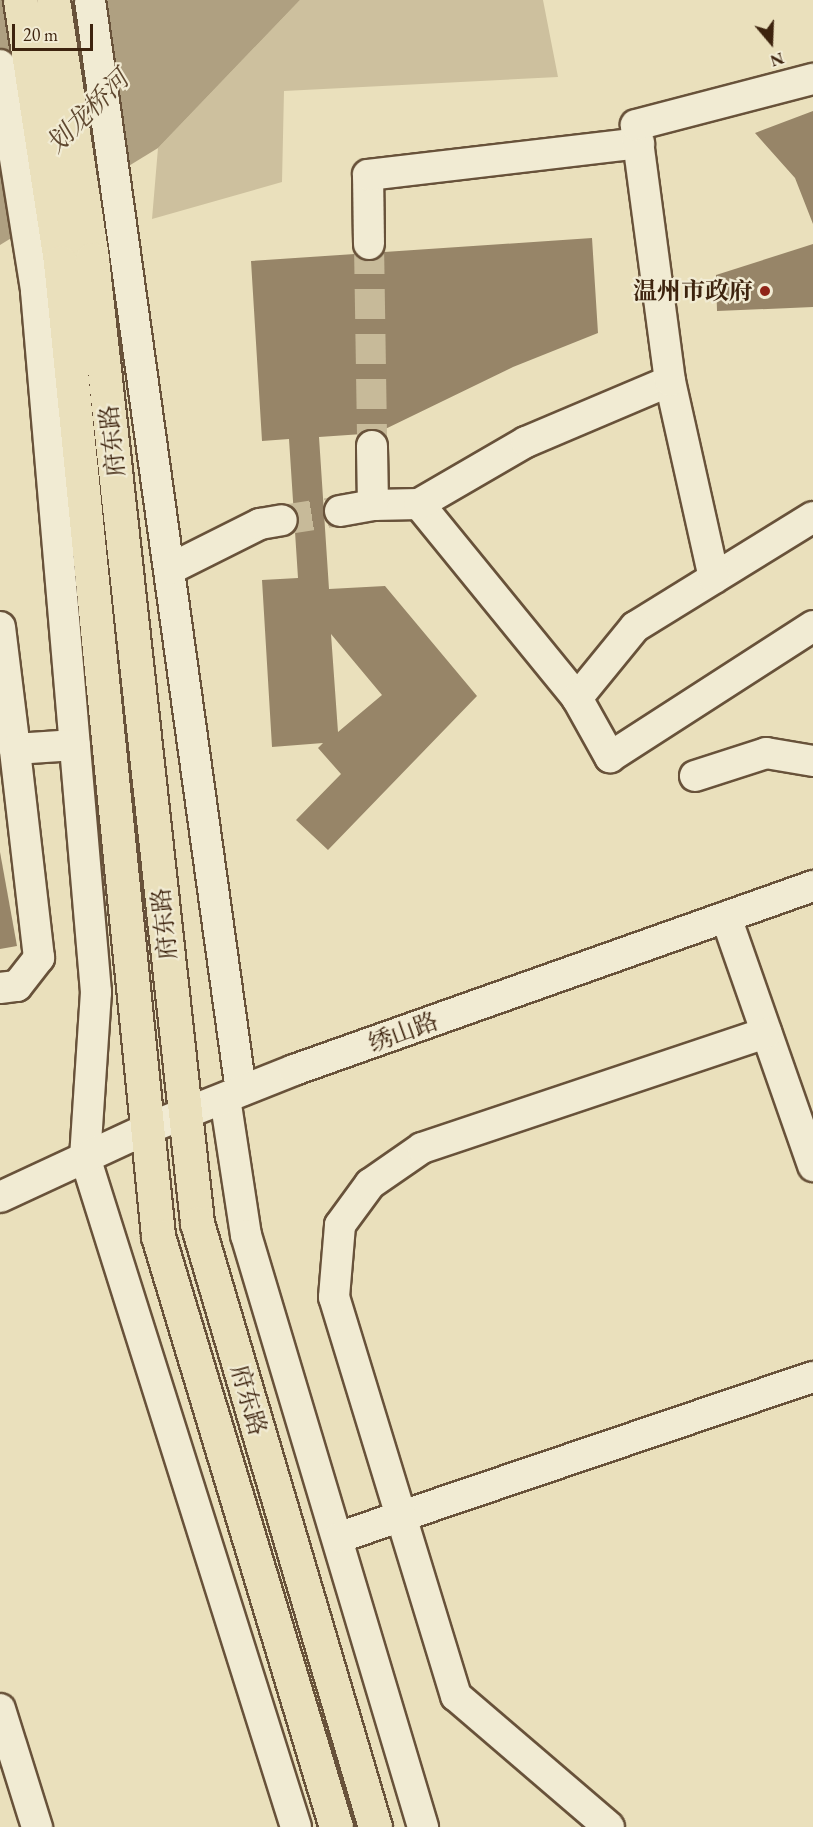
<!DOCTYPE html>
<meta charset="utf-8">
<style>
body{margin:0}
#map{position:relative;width:813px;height:1827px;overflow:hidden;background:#eae0bc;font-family:"EB Garamond","Noto Serif SC",serif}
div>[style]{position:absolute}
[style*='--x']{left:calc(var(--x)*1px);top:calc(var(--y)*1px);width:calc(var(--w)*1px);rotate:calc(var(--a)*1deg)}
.green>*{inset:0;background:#cdc09e}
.water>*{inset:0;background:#afa081}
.building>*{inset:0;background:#978568}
.minor-tunnel>*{height:30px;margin-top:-15px;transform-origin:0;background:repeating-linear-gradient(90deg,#c7ba99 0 30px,transparent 0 45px)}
.roads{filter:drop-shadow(2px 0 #68523a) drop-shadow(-2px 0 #68523a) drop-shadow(0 2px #68523a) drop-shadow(0 -2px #68523a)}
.minor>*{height:30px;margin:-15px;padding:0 15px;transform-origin:15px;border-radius:15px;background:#f1ebd3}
.major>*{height:33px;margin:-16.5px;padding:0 16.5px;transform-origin:16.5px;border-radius:16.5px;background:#eae0bc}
.dots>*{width:16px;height:16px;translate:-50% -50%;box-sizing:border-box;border:3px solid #f1ebd3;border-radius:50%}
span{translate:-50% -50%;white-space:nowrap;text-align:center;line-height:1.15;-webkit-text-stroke:4.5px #f1ebd3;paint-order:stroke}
.poi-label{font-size:24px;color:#3d230e;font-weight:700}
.right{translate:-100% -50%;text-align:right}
.street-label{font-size:24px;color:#3d230e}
.water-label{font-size:26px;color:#5f4830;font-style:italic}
.north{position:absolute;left:741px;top:12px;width:60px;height:60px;-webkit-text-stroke:4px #f1ebd3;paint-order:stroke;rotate:161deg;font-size:16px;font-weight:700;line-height:24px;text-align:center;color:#3d230e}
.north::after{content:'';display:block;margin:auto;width:21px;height:27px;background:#3d230e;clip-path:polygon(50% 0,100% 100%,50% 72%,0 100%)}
.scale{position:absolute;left:12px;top:24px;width:81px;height:27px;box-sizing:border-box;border:3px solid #3d230e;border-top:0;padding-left:8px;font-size:18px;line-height:21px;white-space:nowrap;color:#3d230e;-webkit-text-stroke:4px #f1ebd3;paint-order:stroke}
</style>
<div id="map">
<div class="green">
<div style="clip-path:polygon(300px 0,543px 0,558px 77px,284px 91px,282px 182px,152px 219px,158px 148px)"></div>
</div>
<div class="water">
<div style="clip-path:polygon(0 0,300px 0,158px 148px,0 245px)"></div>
</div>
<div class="building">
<div style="clip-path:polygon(813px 111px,813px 224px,795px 178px,755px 133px)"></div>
<div style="clip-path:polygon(evenodd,592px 238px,598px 333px,513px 367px,377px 433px,319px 437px,329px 589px,385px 586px,477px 696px,328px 850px,296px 820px,341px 774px,318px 748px,323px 743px,272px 747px,262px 580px,298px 578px,289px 439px,262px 441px,251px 261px,592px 238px,331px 634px,382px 695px,338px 732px,331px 634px)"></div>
<div style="clip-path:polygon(813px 244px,813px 307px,717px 311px,716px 275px)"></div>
<div style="clip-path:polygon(0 852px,17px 946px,0 949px)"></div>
</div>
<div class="minor-tunnel">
<div style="--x:369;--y:244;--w:202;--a:89.1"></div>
<div style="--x:282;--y:520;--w:59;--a:-8.8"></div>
</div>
<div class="roads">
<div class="minor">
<div style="--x:90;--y:0;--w:1101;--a:82.12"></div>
<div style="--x:0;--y:65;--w:229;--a:80.9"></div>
<div style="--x:36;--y:291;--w:704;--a:85.11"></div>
<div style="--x:96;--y:992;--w:165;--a:93.8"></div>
<div style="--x:85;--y:1157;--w:702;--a:72.52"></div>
<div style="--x:369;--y:244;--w:69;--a:-90.8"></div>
<div style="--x:368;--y:175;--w:273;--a:-6.7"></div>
<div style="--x:419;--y:504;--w:250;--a:50.8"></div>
<div style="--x:373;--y:505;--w:46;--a:-1.2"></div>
<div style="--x:419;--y:504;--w:124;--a:-30.1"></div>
<div style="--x:526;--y:442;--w:156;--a:-23"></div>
<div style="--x:340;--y:511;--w:34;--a:-10"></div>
<div style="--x:373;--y:505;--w:59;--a:-91"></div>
<div style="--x:813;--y:517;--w:209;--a:148.3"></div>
<div style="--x:635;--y:627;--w:92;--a:129.2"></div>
<div style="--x:577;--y:698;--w:68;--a:60.8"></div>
<div style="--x:610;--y:757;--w:242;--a:-32.8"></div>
<div style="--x:170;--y:569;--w:101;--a:-26.6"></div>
<div style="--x:260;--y:524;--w:22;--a:-10"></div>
<div style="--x:714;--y:578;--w:202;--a:-102.6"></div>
<div style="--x:670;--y:381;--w:258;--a:-97.6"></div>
<div style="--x:636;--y:125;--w:183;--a:-14.6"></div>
<div style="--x:0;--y:627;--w:123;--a:83"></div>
<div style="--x:15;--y:749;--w:60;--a:-3.8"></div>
<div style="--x:695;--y:776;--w:75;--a:-17.9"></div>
<div style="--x:766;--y:753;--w:48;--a:9.7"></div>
<div style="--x:726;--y:917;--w:264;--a:70.7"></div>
<div style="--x:0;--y:988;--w:17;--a:-7"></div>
<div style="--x:17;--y:986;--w:36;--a:-52"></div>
<div style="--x:39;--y:958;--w:210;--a:-96.6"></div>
<div style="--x:225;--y:1098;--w:139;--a:81.3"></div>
<div style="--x:246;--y:1235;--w:618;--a:73.35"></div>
<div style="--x:0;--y:1197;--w:166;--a:-24.9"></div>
<div style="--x:151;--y:1127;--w:154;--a:-21.7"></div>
<div style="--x:294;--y:1070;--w:551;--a:-19.52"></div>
<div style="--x:340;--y:1537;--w:499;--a:-18.7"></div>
<div style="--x:0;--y:1709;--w:124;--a:72.6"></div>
<div style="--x:609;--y:1827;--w:201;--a:-139.4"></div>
<div style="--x:456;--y:1696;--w:417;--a:-107"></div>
<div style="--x:334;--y:1297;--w:72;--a:-85.2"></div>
<div style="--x:340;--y:1225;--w:51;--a:-53.8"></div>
<div style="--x:370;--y:1184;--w:63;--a:-34.7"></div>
<div style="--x:422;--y:1148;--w:363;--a:-18.5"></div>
</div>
<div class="major">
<div style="--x:20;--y:0;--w:265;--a:81.3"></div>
<div style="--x:60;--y:262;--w:979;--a:84.25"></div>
<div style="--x:158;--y:1236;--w:617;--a:73.24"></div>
<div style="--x:53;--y:0;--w:262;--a:81.4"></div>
<div style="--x:92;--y:259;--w:970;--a:83.78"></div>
<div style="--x:197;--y:1223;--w:630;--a:73.58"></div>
</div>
</div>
<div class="dots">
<div style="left:765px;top:291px;background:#8f2418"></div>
</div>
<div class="poi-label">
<span class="right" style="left:753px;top:291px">温州市政府</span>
</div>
<div class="street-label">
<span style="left:112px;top:441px;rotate:-96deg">府东路</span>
<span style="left:164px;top:924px;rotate:-96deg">府东路</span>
<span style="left:403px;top:1032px;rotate:-20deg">绣山路</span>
<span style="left:249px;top:1400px;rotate:74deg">府东路</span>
</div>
<div class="water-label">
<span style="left:88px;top:112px;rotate:-45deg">划龙桥河</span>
</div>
<div class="north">N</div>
<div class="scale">20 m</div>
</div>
